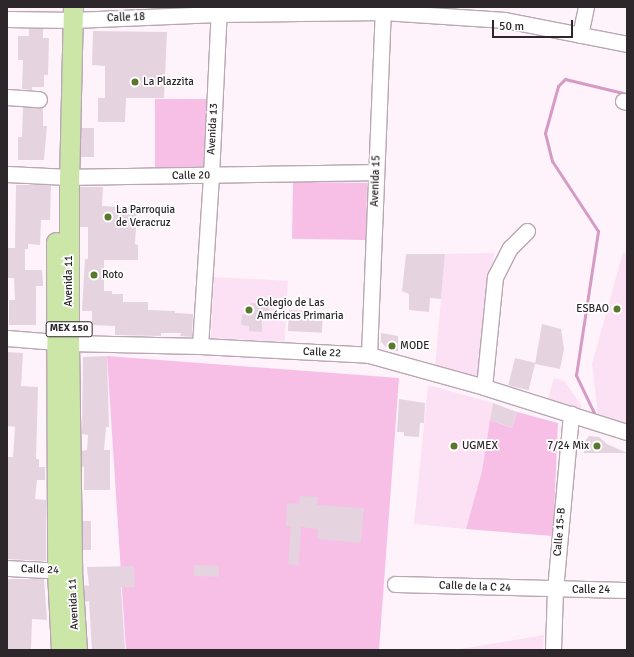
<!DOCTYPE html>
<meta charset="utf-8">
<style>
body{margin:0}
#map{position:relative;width:634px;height:657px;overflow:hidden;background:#fef3fb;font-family:Signika,sans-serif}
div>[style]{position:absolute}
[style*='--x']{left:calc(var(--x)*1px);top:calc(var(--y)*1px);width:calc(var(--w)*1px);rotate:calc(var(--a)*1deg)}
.built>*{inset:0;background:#fce1f4;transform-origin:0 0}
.green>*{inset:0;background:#f7bee6;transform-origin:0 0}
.stream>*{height:3px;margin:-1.5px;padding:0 1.5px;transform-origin:1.5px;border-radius:1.5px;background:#d59bc5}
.building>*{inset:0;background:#e6d3e0;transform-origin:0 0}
.roads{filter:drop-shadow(1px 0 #b9a7b3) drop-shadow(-1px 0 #b9a7b3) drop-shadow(0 1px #b9a7b3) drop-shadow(0 -1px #b9a7b3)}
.minor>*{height:15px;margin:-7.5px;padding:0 7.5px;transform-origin:7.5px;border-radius:7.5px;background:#fff}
.major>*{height:19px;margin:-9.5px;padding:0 9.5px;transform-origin:9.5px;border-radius:9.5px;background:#cbe6a7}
.dots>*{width:11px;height:11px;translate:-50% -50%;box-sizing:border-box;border:2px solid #fff;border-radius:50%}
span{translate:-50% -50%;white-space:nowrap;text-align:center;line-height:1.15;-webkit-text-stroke:3.5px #fff;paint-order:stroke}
.shield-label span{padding:1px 3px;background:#fff;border:1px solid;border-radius:3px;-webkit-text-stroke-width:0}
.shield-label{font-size:10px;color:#2d262a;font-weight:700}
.street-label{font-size:11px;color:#2d262a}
.poi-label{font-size:11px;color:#2d262a}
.left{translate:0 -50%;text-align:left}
.right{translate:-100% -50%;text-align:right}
.frame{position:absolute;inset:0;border:8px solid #2d262a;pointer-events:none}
.scale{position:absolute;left:492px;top:20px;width:81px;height:18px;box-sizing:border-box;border:2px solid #2d262a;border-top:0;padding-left:5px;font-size:12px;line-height:14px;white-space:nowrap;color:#2d262a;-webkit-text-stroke:3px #fff;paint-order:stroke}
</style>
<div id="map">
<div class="built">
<div style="clip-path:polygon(623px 252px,627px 254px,627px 424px,598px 415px,592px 364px)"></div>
<div style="clip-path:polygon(494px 253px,479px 379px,435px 367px,445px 254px)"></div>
<div style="left:214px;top:277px;width:74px;height:61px;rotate:3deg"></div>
<div style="clip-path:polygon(554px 378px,564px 381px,582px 406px,580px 411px,547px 401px)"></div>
<div style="clip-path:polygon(428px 385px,493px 403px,482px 471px,466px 529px,414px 524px)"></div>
<div style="clip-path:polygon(544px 635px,543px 650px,454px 650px)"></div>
</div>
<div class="green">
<div style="left:155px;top:99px;width:53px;height:71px"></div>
<div style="left:367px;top:183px;width:57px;height:74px;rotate:91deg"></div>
<div style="clip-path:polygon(107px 356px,399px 378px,379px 650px,126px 650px)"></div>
<div style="clip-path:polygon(517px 412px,558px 423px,553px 536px,466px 529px,482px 471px,490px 420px,512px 428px)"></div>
</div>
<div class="stream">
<div style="--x:596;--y:417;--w:47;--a:-115.5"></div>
<div style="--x:576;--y:375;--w:146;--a:-81.3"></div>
<div style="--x:598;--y:231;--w:84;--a:-123.3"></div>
<div style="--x:552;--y:161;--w:29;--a:-104"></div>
<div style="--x:545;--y:133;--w:49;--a:-74.5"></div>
<div style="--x:558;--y:86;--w:10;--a:-45"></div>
<div style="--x:565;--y:79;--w:64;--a:13.6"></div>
</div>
<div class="building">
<div style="clip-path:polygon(29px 29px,43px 29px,43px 38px,49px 38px,48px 75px,44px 75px,44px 87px,32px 87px,32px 90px,22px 89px,23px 60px,18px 60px,18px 36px,29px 36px)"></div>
<div style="clip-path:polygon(93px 31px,167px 32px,164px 98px,126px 98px,125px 122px,98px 122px,98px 98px,105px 98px,105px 66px,92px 65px)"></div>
<div style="clip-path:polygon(23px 107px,43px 107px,43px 126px,47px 126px,44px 160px,18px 160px,18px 137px,22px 137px)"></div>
<div style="left:81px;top:128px;width:13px;height:29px"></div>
<div style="clip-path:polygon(16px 185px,51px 185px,50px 220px,41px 220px,40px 245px,28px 244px,28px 249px,25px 249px,25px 270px,42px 270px,43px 286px,36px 286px,36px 325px,9px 325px,9px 300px,15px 300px,14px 278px,7px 278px,7px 248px,15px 248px)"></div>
<div style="clip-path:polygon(80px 187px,103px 187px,102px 206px,137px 208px,135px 244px,138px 245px,138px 260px,104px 260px,104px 291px,112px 291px,112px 294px,123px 294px,123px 302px,148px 302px,148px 310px,175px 311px,175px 313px,193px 314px,192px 337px,180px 336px,181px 333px,161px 333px,161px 336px,115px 335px,115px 326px,92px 325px,92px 311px,82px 311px,85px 259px,88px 259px,88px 227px,80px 227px)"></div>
<div style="clip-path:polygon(406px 254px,445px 254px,441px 299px,430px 298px,429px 312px,409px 310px,409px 294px,402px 291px)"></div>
<div style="clip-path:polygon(250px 303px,269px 304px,268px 321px,262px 321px,262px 332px,249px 331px,249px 326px,241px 325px,242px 314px,250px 315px)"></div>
<div style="left:289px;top:310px;width:34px;height:21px;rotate:3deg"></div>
<div style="clip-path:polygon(542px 324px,561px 329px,564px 349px,560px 369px,535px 364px)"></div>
<div style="clip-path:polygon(381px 333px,398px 336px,398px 351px,390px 351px,381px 342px)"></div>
<div style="clip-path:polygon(7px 352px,23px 353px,21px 386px,38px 387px,36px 459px,39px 459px,39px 467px,45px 467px,45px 480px,37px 480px,35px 499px,46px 500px,46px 561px,7px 559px,7px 457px,13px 457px,15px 427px,7px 426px)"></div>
<div style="clip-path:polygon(107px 356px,109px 427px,106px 427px,104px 450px,110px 450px,110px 490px,84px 490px,84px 467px,82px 466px,81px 451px,87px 450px,88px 435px,82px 434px,83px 357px)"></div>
<div style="left:515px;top:358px;width:21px;height:28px;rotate:14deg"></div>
<div style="clip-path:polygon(399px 399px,425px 403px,424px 423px,420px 423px,419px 437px,404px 436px,404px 432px,397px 432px)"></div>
<div style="clip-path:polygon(493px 403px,517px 412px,512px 428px,490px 420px)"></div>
<div style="clip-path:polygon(589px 436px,599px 437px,607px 444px,627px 453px,584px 453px,584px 442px)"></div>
<div style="clip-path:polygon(300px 496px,318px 497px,317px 505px,364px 508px,361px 543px,317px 539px,318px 529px,301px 527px,299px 565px,288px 564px,291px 526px,286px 526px,287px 503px,299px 504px)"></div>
<div style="left:82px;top:521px;width:9px;height:29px"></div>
<div style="left:194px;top:565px;width:25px;height:11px;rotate:2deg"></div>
<div style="clip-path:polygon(134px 566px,135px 587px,121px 587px,125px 650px,92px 650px,89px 601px,85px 602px,84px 585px,89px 586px,87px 567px)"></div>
<div style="clip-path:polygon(7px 579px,44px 579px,47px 620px,32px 619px,31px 650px,7px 650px)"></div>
</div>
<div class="roads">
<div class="minor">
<div style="--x:7;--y:19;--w:66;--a:0.9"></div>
<div style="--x:73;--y:20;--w:145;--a:-2.4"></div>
<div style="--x:218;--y:14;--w:165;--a:-0.7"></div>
<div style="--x:383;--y:12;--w:122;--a:3.8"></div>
<div style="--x:505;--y:20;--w:124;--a:11.1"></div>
<div style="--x:580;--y:35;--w:29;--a:-78"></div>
<div style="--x:7;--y:97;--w:32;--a:4"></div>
<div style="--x:623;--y:101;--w:4;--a:14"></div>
<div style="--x:7;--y:174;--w:62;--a:2.8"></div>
<div style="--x:69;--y:177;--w:307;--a:-0.9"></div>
<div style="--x:7;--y:338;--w:62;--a:4.6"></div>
<div style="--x:69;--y:343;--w:131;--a:1.3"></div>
<div style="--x:200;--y:346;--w:169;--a:3"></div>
<div style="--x:369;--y:355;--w:119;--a:15.5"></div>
<div style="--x:484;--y:387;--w:150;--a:17.5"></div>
<div style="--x:200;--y:346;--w:170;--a:-86.3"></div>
<div style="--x:211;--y:176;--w:169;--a:-87.3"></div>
<div style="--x:369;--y:355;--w:348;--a:-87.7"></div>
<div style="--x:484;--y:387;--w:111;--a:-84.3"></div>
<div style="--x:495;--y:277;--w:33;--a:-63"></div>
<div style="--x:510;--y:248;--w:24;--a:-45"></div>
<div style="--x:7;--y:568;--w:60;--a:2.9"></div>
<div style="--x:395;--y:584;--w:232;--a:1.5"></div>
<div style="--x:553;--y:650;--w:60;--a:-88.1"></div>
<div style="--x:555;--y:590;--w:177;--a:-84.8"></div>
</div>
<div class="major">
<div style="--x:73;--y:7;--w:170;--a:91.3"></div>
<div style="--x:69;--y:177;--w:166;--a:90"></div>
<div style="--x:69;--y:343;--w:228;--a:89.2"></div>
<div style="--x:72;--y:571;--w:79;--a:86.4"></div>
<div style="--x:56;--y:242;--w:329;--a:89.8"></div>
<div style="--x:57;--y:571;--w:79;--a:87.1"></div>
</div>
</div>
<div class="dots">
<div style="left:135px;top:82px;background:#59782d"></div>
<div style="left:108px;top:217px;background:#59782d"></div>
<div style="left:94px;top:275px;background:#59782d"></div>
<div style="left:617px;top:309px;background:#59782d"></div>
<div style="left:249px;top:310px;background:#59782d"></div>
<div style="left:392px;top:346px;background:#59782d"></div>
<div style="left:454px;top:446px;background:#59782d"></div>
<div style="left:597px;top:446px;background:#59782d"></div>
</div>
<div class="shield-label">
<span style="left:69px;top:329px">MEX 150</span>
</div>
<div class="street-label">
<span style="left:126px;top:18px;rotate:-2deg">Calle 18</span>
<span style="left:213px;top:129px;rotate:-87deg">Avenida 13</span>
<span style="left:191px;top:176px;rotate:-1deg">Calle 20</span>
<span style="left:376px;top:181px;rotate:-88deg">Avenida 15</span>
<span style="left:69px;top:281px;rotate:-90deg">Avenida 11</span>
<span style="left:322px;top:353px;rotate:3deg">Calle 22</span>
<span style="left:560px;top:532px;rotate:-85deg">Calle 15-B</span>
<span style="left:40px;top:570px;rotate:2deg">Calle 24</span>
<span style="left:475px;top:587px;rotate:2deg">Calle de la C 24</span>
<span style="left:591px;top:590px">Calle 24</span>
<span style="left:74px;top:604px;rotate:-93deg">Avenida 11</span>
</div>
<div class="poi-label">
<span class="left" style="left:143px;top:82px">La Plazzita</span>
<span class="left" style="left:116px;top:217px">La Parroquia<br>de Veracruz</span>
<span class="left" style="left:102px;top:275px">Roto</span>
<span class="left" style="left:257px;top:310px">Colegio de Las<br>Américas Primaria</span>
<span class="right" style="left:609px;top:309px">ESBAO</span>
<span class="left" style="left:400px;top:346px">MODE</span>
<span class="left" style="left:462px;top:446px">UGMEX</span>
<span class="right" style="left:589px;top:446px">7/24 Mix</span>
</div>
<div class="frame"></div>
<div class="scale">50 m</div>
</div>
